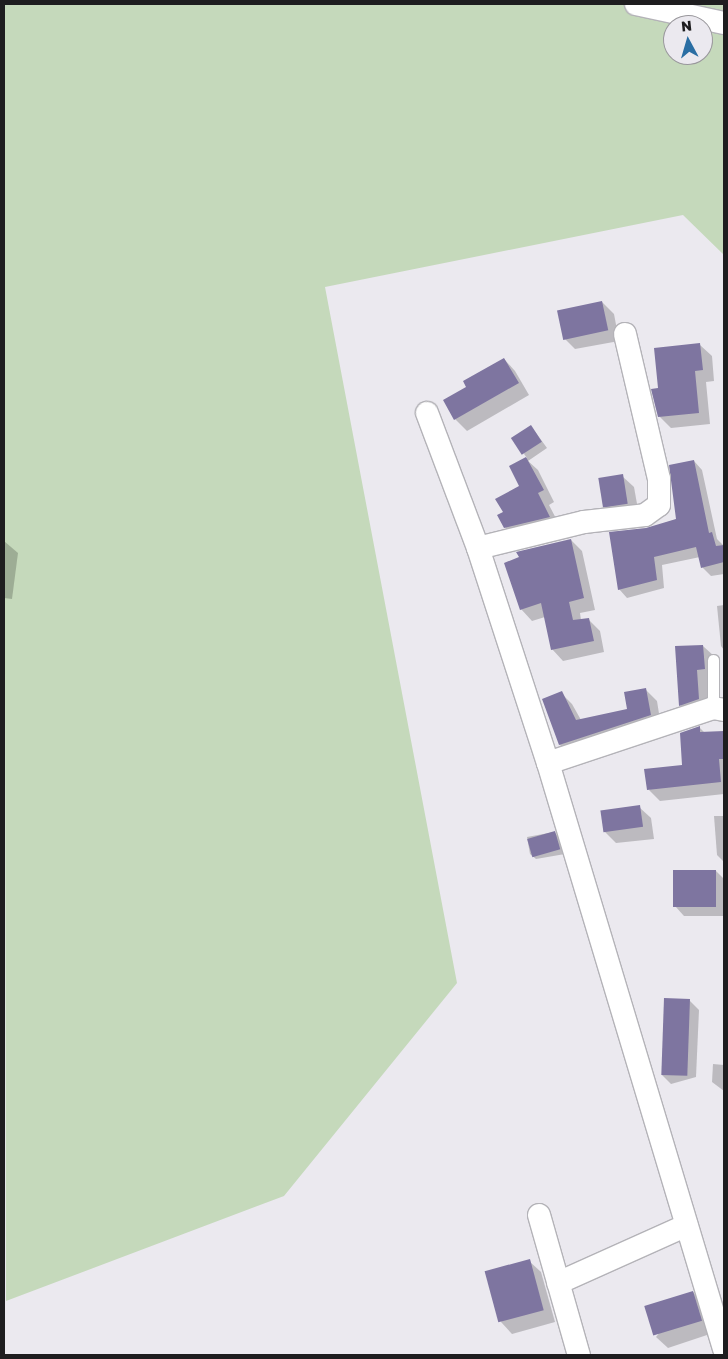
<!DOCTYPE html>
<style>
body{margin:0}
#map{position:relative;width:728px;height:1359px;overflow:hidden;background:#ebe9ef;font-family:"Golos Text",sans-serif}
div>[style]{position:absolute}
[style*='--x']{left:calc(var(--x)*1px);top:calc(var(--y)*1px);width:calc(var(--w)*1px);rotate:calc(var(--a)*1deg)}
.green>*{inset:0;background:#c5d9bb}
.shadow>*{inset:0;background:#0003}
.building>*{inset:0;background:#7e75a0;transform-origin:0 0}
.roads{filter:drop-shadow(1px 0 #b4b3b8) drop-shadow(-1px 0 #b4b3b8) drop-shadow(0 1px #b4b3b8) drop-shadow(0 -1px #b4b3b8)}
.service>*{height:11px;margin:-5.5px;padding:0 5.5px;transform-origin:5.5px;border-radius:5.5px;background:#fff}
.minor>*{height:22px;margin:-11px;padding:0 11px;transform-origin:11px;border-radius:11px;background:#fff}
span{translate:-50% -50%;white-space:nowrap;text-align:center;line-height:1.15;-webkit-text-stroke:4px #ebe9ef;paint-order:stroke}
.frame{position:absolute;inset:0;border:5px solid #1e1d1f;pointer-events:none}
.north{position:absolute;left:663px;top:15px;width:50px;height:50px;box-sizing:border-box;background:#ebe9ef;border:1px solid #99979c;border-radius:50%;rotate:354deg;font-size:14px;font-weight:700;line-height:20px;text-align:center;color:#1e1d1f}
.north::after{content:'';display:block;margin:auto;width:18px;height:22px;background:#2a6ea3;clip-path:polygon(50% 0,100% 100%,50% 72%,0 100%)}
</style>
<div id="map">
<div class="green">
<div style="clip-path:polygon(evenodd,4px 4px,724px 4px,724px 255px,683px 215px,325px 287px,457px 983px,284px 1196px,6px 1301px,4px 4px,673px 25px,703px 25px,703px 55px,673px 55px,673px 25px)"></div>
</div>
<div class="shadow">
<div style="clip-path:polygon(602px 302px,614px 314px,619px 341px,575px 349px,563px 337px)"></div>
<div style="clip-path:polygon(700px 345px,712px 356px,714px 381px,706px 382px,710px 424px,671px 428px,659px 416px,660px 390px)"></div>
<div style="clip-path:polygon(504px 359px,515px 371px,529px 395px,467px 431px,455px 419px,468px 387px)"></div>
<div style="clip-path:polygon(531px 426px,547px 448px,528px 461px,538px 470px,554px 502px,549px 505px,561px 528px,517px 539px,505px 527px,504px 513px,521px 486px,510px 467px,527px 458px,524px 454px)"></div>
<div style="clip-path:polygon(694px 461px,702px 470px,717px 539px,724px 546px,724px 574px,711px 576px,703px 568px,700px 557px,662px 565px,664px 588px,627px 598px,619px 589px,647px 529px,677px 519px)"></div>
<div style="clip-path:polygon(622px 476px,634px 487px,639px 515px,616px 518px,604px 506px)"></div>
<div style="clip-path:polygon(571px 540px,582px 551px,595px 610px,580px 613px,581px 620px,588px 619px,600px 631px,604px 652px,563px 661px,552px 649px,545px 617px,532px 621px,521px 609px)"></div>
<div style="clip-path:polygon(4px 541px,18px 553px,12px 599px,4px 598px)"></div>
<div style="clip-path:polygon(724px 605px,724px 650px,721px 646px,717px 606px)"></div>
<div style="clip-path:polygon(703px 646px,715px 657px,710px 710px,692px 717px,680px 705px)"></div>
<div style="clip-path:polygon(646px 690px,657px 701px,661px 726px,571px 756px,560px 745px,544px 700px,561px 693px,572px 704px,581px 720px,629px 710px)"></div>
<div style="clip-path:polygon(700px 728px,705px 733px,724px 732px,724px 794px,660px 801px,649px 790px,684px 766px)"></div>
<div style="clip-path:polygon(639px 807px,651px 818px,654px 839px,616px 843px,605px 832px)"></div>
<div style="clip-path:polygon(714px 816px,724px 816px,724px 862px,717px 855px)"></div>
<div style="clip-path:polygon(554px 832px,560px 838px,565px 854px,536px 859px,530px 854px,527px 837px)"></div>
<div style="clip-path:polygon(716px 871px,724px 879px,724px 916px,684px 916px,675px 906px,675px 872px)"></div>
<div style="clip-path:polygon(665px 999px,689px 1000px,699px 1010px,696px 1077px,671px 1084px,662px 1075px)"></div>
<div style="clip-path:polygon(713px 1064px,724px 1065px,724px 1091px,712px 1082px)"></div>
<div style="clip-path:polygon(529px 1261px,541px 1272px,555px 1322px,512px 1334px,501px 1322px)"></div>
<div style="clip-path:polygon(693px 1292px,704px 1304px,713px 1333px,668px 1348px,656px 1337px)"></div>
</div>
<div class="building">
<div style="left:602px;top:301px;width:30px;height:46px;rotate:78deg"></div>
<div style="clip-path:polygon(700px 343px,703px 370px,695px 371px,699px 413px,658px 417px,651px 389px,658px 388px,654px 348px)"></div>
<div style="clip-path:polygon(504px 358px,519px 383px,454px 420px,443px 400px,466px 387px,463px 381px)"></div>
<div style="left:531px;top:425px;width:20px;height:24px;rotate:57deg"></div>
<div style="clip-path:polygon(526px 457px,544px 490px,538px 493px,550px 517px,504px 528px,497px 515px,503px 512px,495px 499px,519px 486px,509px 466px)"></div>
<div style="clip-path:polygon(694px 460px,709px 533px,712px 532px,716px 546px,724px 545px,724px 562px,701px 568px,696px 547px,654px 557px,657px 580px,618px 590px,609px 532px,646px 528px,676px 519px,669px 465px)"></div>
<div style="left:623px;top:474px;width:30px;height:25px;rotate:81deg"></div>
<div style="clip-path:polygon(571px 539px,584px 598px,569px 602px,573px 620px,589px 618px,594px 641px,551px 650px,541px 603px,520px 610px,504px 563px,519px 557px,516px 552px)"></div>
<div style="clip-path:polygon(703px 645px,705px 669px,697px 670px,699px 699px,679px 706px,675px 646px)"></div>
<div style="clip-path:polygon(646px 688px,651px 715px,559px 745px,542px 699px,562px 691px,576px 720px,627px 709px,624px 692px)"></div>
<div style="clip-path:polygon(700px 726px,700px 732px,724px 731px,724px 759px,719px 759px,721px 782px,647px 790px,644px 769px,682px 765px,680px 733px)"></div>
<div style="left:640px;top:805px;width:22px;height:40px;rotate:82deg"></div>
<div style="left:555px;top:831px;width:19px;height:29px;rotate:74deg"></div>
<div style="left:673px;top:870px;width:43px;height:37px"></div>
<div style="left:664px;top:998px;width:26px;height:77px;rotate:2deg"></div>
<div style="left:530px;top:1259px;width:53px;height:47px;rotate:75deg"></div>
<div style="left:693px;top:1291px;width:31px;height:51px;rotate:73deg"></div>
</div>
<div class="roads">
<div class="service">
<div style="--x:713;--y:708;--w:48;--a:-90"></div>
</div>
<div class="minor">
<div style="--x:636;--y:4;--w:90;--a:12.2"></div>
<div style="--x:427;--y:413;--w:144;--a:69.3"></div>
<div style="--x:478;--y:548;--w:226;--a:72"></div>
<div style="--x:548;--y:763;--w:612;--a:73.28"></div>
<div style="--x:478;--y:548;--w:109;--a:-13.8"></div>
<div style="--x:584;--y:522;--w:61;--a:-6.5"></div>
<div style="--x:645;--y:515;--w:17;--a:-36"></div>
<div style="--x:659;--y:505;--w:26;--a:-90"></div>
<div style="--x:659;--y:479;--w:149;--a:-103.2"></div>
<div style="--x:548;--y:763;--w:174;--a:-18.4"></div>
<div style="--x:713;--y:708;--w:11;--a:10"></div>
<div style="--x:539;--y:1215;--w:146;--a:74.1"></div>
<div style="--x:558;--y:1283;--w:141;--a:-24.2"></div>
</div>
</div>
<div class="frame"></div>
<div class="north">N</div>
</div>
